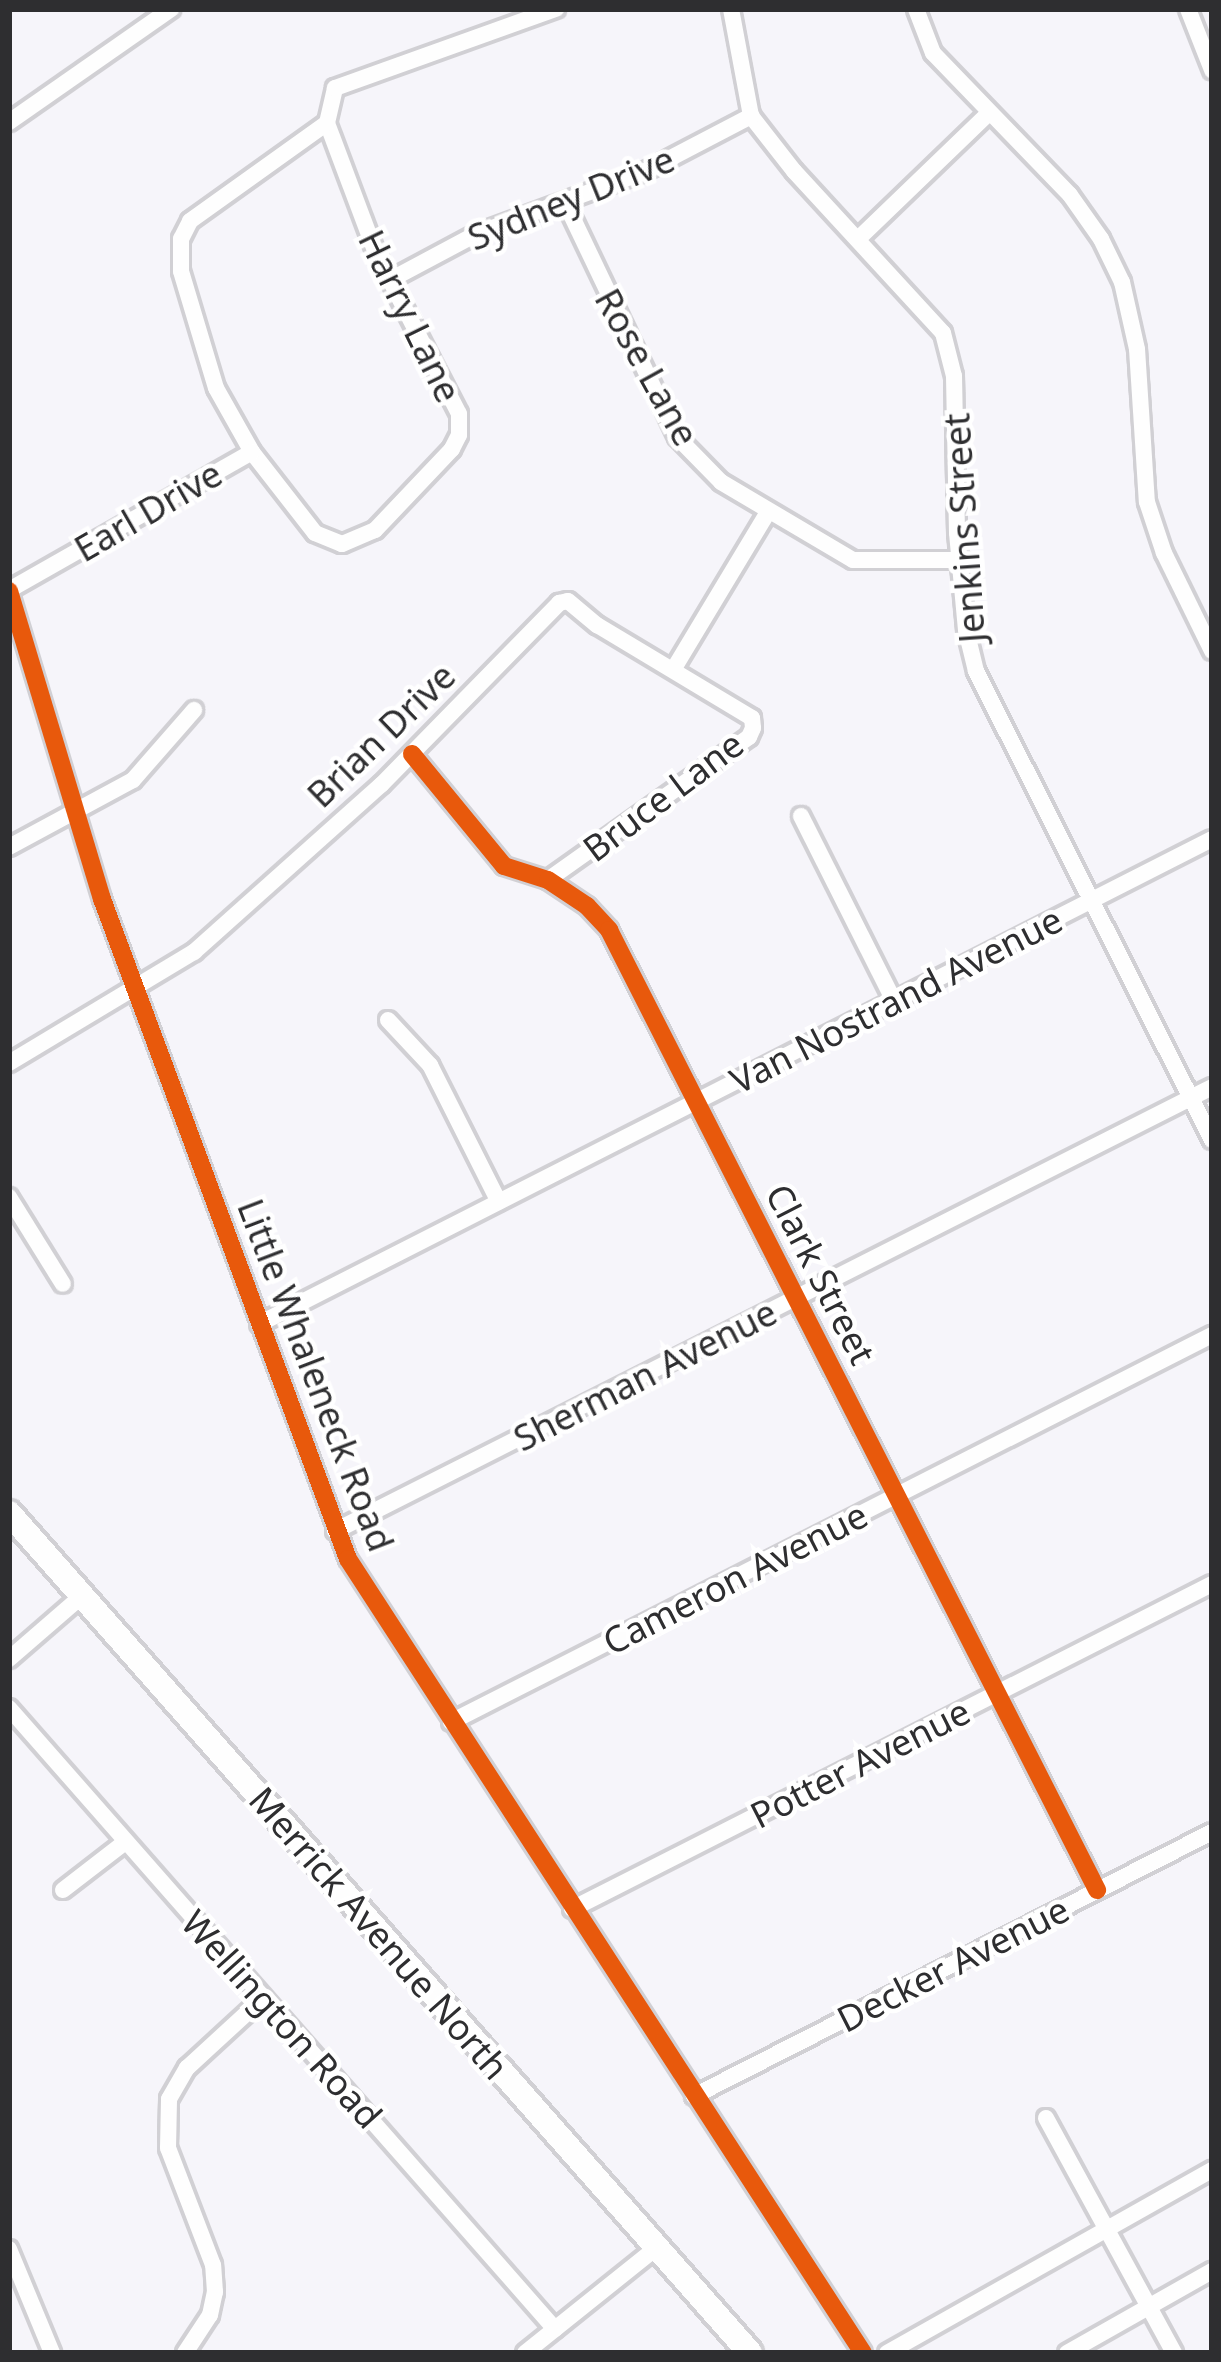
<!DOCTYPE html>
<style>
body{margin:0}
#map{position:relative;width:1221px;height:2362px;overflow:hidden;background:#f6f5fa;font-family:"Noto Sans",sans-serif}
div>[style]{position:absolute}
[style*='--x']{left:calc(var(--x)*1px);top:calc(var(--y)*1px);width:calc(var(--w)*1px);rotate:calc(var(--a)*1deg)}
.roads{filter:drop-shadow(3px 0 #d1d0d4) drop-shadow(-3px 0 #d1d0d4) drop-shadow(0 3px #d1d0d4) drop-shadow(0 -3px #d1d0d4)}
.street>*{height:16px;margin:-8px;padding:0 8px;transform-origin:8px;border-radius:8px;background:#fefefe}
.secondary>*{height:24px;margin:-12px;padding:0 12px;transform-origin:12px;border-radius:12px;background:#fefefe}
.cycleway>*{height:18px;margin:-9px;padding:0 9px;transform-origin:9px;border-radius:9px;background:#e8590c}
span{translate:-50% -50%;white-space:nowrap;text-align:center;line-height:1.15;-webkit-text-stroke:9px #fff;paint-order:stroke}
.street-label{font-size:36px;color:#2e2e30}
.frame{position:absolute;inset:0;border:12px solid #2e2e30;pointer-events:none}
</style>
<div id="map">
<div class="roads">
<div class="street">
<div style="--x:731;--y:9;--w:109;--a:79.4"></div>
<div style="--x:751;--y:116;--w:70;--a:52"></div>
<div style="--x:794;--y:171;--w:220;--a:47.4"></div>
<div style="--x:943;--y:333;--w:44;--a:75.7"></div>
<div style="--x:954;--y:376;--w:157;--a:88.9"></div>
<div style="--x:957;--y:533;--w:97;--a:84.7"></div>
<div style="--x:966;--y:630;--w:42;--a:76.3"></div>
<div style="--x:976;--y:671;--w:525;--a:63.29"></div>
<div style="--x:916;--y:9;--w:47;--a:68.9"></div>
<div style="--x:933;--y:53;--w:197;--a:46"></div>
<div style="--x:1070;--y:195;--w:54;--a:54.8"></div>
<div style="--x:1101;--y:239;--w:48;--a:64"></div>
<div style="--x:1122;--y:282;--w:69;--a:77.4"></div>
<div style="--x:1137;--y:349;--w:153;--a:86.3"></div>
<div style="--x:1147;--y:502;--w:54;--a:71.6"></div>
<div style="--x:1164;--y:553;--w:109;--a:63.9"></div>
<div style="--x:1188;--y:9;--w:66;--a:68.5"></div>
<div style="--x:9;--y:122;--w:198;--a:-34.9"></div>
<div style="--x:327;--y:123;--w:137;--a:69.4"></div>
<div style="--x:375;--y:251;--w:183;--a:62.7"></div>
<div style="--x:459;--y:414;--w:21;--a:90"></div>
<div style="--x:459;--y:435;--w:16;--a:117"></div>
<div style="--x:452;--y:449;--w:112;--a:133.5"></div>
<div style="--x:375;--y:530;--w:36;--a:157"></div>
<div style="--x:342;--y:544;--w:29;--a:-158"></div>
<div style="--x:315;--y:533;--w:103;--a:-127.9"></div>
<div style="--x:252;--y:452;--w:73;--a:-119.4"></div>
<div style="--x:216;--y:388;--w:122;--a:-106.7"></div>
<div style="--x:181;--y:271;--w:32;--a:-90"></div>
<div style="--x:181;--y:239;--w:20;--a:-63"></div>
<div style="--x:190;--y:221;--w:168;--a:-35.6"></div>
<div style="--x:327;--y:123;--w:36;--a:-77"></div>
<div style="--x:335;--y:88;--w:235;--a:-19.7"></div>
<div style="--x:565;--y:202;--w:260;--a:64.5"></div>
<div style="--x:677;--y:437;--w:63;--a:45.6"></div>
<div style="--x:721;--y:482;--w:153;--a:30.6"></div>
<div style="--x:853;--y:560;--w:109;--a:0"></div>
<div style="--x:858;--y:239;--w:182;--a:-43.9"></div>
<div style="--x:390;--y:280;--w:98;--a:-28.1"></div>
<div style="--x:476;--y:234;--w:181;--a:-20.3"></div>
<div style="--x:646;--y:171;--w:119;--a:-27.6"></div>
<div style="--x:9;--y:590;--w:279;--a:-29.6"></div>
<div style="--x:9;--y:591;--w:322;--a:73.2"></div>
<div style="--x:102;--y:899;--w:704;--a:69.56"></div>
<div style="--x:348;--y:1559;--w:946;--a:57.03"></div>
<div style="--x:673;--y:670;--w:184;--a:-59"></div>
<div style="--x:412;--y:754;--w:145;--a:50.6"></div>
<div style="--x:504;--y:866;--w:46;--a:17.7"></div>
<div style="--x:548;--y:880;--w:47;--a:33.7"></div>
<div style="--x:587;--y:906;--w:33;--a:47"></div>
<div style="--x:609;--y:930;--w:1077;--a:63.05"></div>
<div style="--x:801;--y:816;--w:207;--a:63.3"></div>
<div style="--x:9;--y:847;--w:141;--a:-28.4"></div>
<div style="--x:133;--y:780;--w:93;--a:-48.9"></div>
<div style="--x:388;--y:1020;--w:62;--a:47"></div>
<div style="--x:430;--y:1065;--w:153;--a:63.3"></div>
<div style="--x:9;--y:1063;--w:216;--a:-31"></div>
<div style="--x:194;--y:952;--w:251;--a:-41.8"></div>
<div style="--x:381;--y:785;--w:255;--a:-45.6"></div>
<div style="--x:559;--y:603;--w:9;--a:-13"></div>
<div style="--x:568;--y:601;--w:38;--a:40"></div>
<div style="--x:597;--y:625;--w:181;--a:31"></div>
<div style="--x:752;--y:718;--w:10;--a:84"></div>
<div style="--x:753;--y:728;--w:10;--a:114"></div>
<div style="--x:749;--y:737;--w:247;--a:144.6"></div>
<div style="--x:9;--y:1197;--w:102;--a:58.2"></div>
<div style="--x:259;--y:1324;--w:1069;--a:-26.97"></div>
<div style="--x:335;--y:1531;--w:983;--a:-26.85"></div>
<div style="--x:9;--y:1659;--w:98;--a:-40.9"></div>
<div style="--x:9;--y:1708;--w:827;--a:48.68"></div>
<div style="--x:451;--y:1722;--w:854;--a:-26.96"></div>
<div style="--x:63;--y:1890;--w:78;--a:-37.7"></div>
<div style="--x:572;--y:1909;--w:718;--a:-26.92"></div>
<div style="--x:694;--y:2096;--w:581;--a:-27.01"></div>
<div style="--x:1046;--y:2118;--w:268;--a:61.4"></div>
<div style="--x:9;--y:2249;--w:113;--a:67.5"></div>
<div style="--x:185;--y:2353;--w:45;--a:-56.7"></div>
<div style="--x:210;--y:2315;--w:24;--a:-78"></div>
<div style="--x:215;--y:2292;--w:27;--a:-94"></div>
<div style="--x:213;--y:2265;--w:125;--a:-111"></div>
<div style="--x:168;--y:2148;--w:49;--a:-88.8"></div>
<div style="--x:169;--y:2099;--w:36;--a:-60"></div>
<div style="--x:187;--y:2068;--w:103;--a:-42.6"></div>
<div style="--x:525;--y:2353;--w:168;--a:-38.7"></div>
<div style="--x:887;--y:2353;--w:373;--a:-29.4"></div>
<div style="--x:1067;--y:2353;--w:167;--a:-29.5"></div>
</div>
<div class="secondary">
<div style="--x:9;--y:1513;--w:1120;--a:48.58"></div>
</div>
</div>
<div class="cycleway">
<div style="--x:9;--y:591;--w:322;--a:73.2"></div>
<div style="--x:102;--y:899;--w:704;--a:69.56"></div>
<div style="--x:348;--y:1559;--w:946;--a:57.03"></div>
<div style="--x:412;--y:754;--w:145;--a:50.6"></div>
<div style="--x:504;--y:866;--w:46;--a:17.7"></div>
<div style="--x:548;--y:880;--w:47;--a:33.7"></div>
<div style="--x:587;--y:906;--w:33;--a:47"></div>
<div style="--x:609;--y:930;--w:1077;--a:63.05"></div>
</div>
<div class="street-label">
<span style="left:571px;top:198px;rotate:-22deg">Sydney Drive</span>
<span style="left:410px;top:316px;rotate:64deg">Harry Lane</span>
<span style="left:647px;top:367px;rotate:61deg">Rose Lane</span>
<span style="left:148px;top:511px;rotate:-30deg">Earl Drive</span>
<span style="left:964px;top:528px;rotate:-94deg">Jenkins Street</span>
<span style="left:381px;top:735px;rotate:-44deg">Brian Drive</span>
<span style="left:663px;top:796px;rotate:-37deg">Bruce Lane</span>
<span style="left:896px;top:1000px;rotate:-27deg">Van Nostrand Avenue</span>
<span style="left:821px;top:1274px;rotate:63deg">Clark Street</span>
<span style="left:316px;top:1375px;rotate:69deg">Little Whaleneck Road</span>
<span style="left:645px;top:1375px;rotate:-27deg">Sherman Avenue</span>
<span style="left:735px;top:1578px;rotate:-27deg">Cameron Avenue</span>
<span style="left:860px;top:1763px;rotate:-27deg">Potter Avenue</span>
<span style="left:379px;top:1933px;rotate:49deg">Merrick Avenue North</span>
<span style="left:953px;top:1964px;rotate:-27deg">Decker Avenue</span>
<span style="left:282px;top:2019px;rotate:48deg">Wellington Road</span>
</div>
<div class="frame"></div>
</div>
